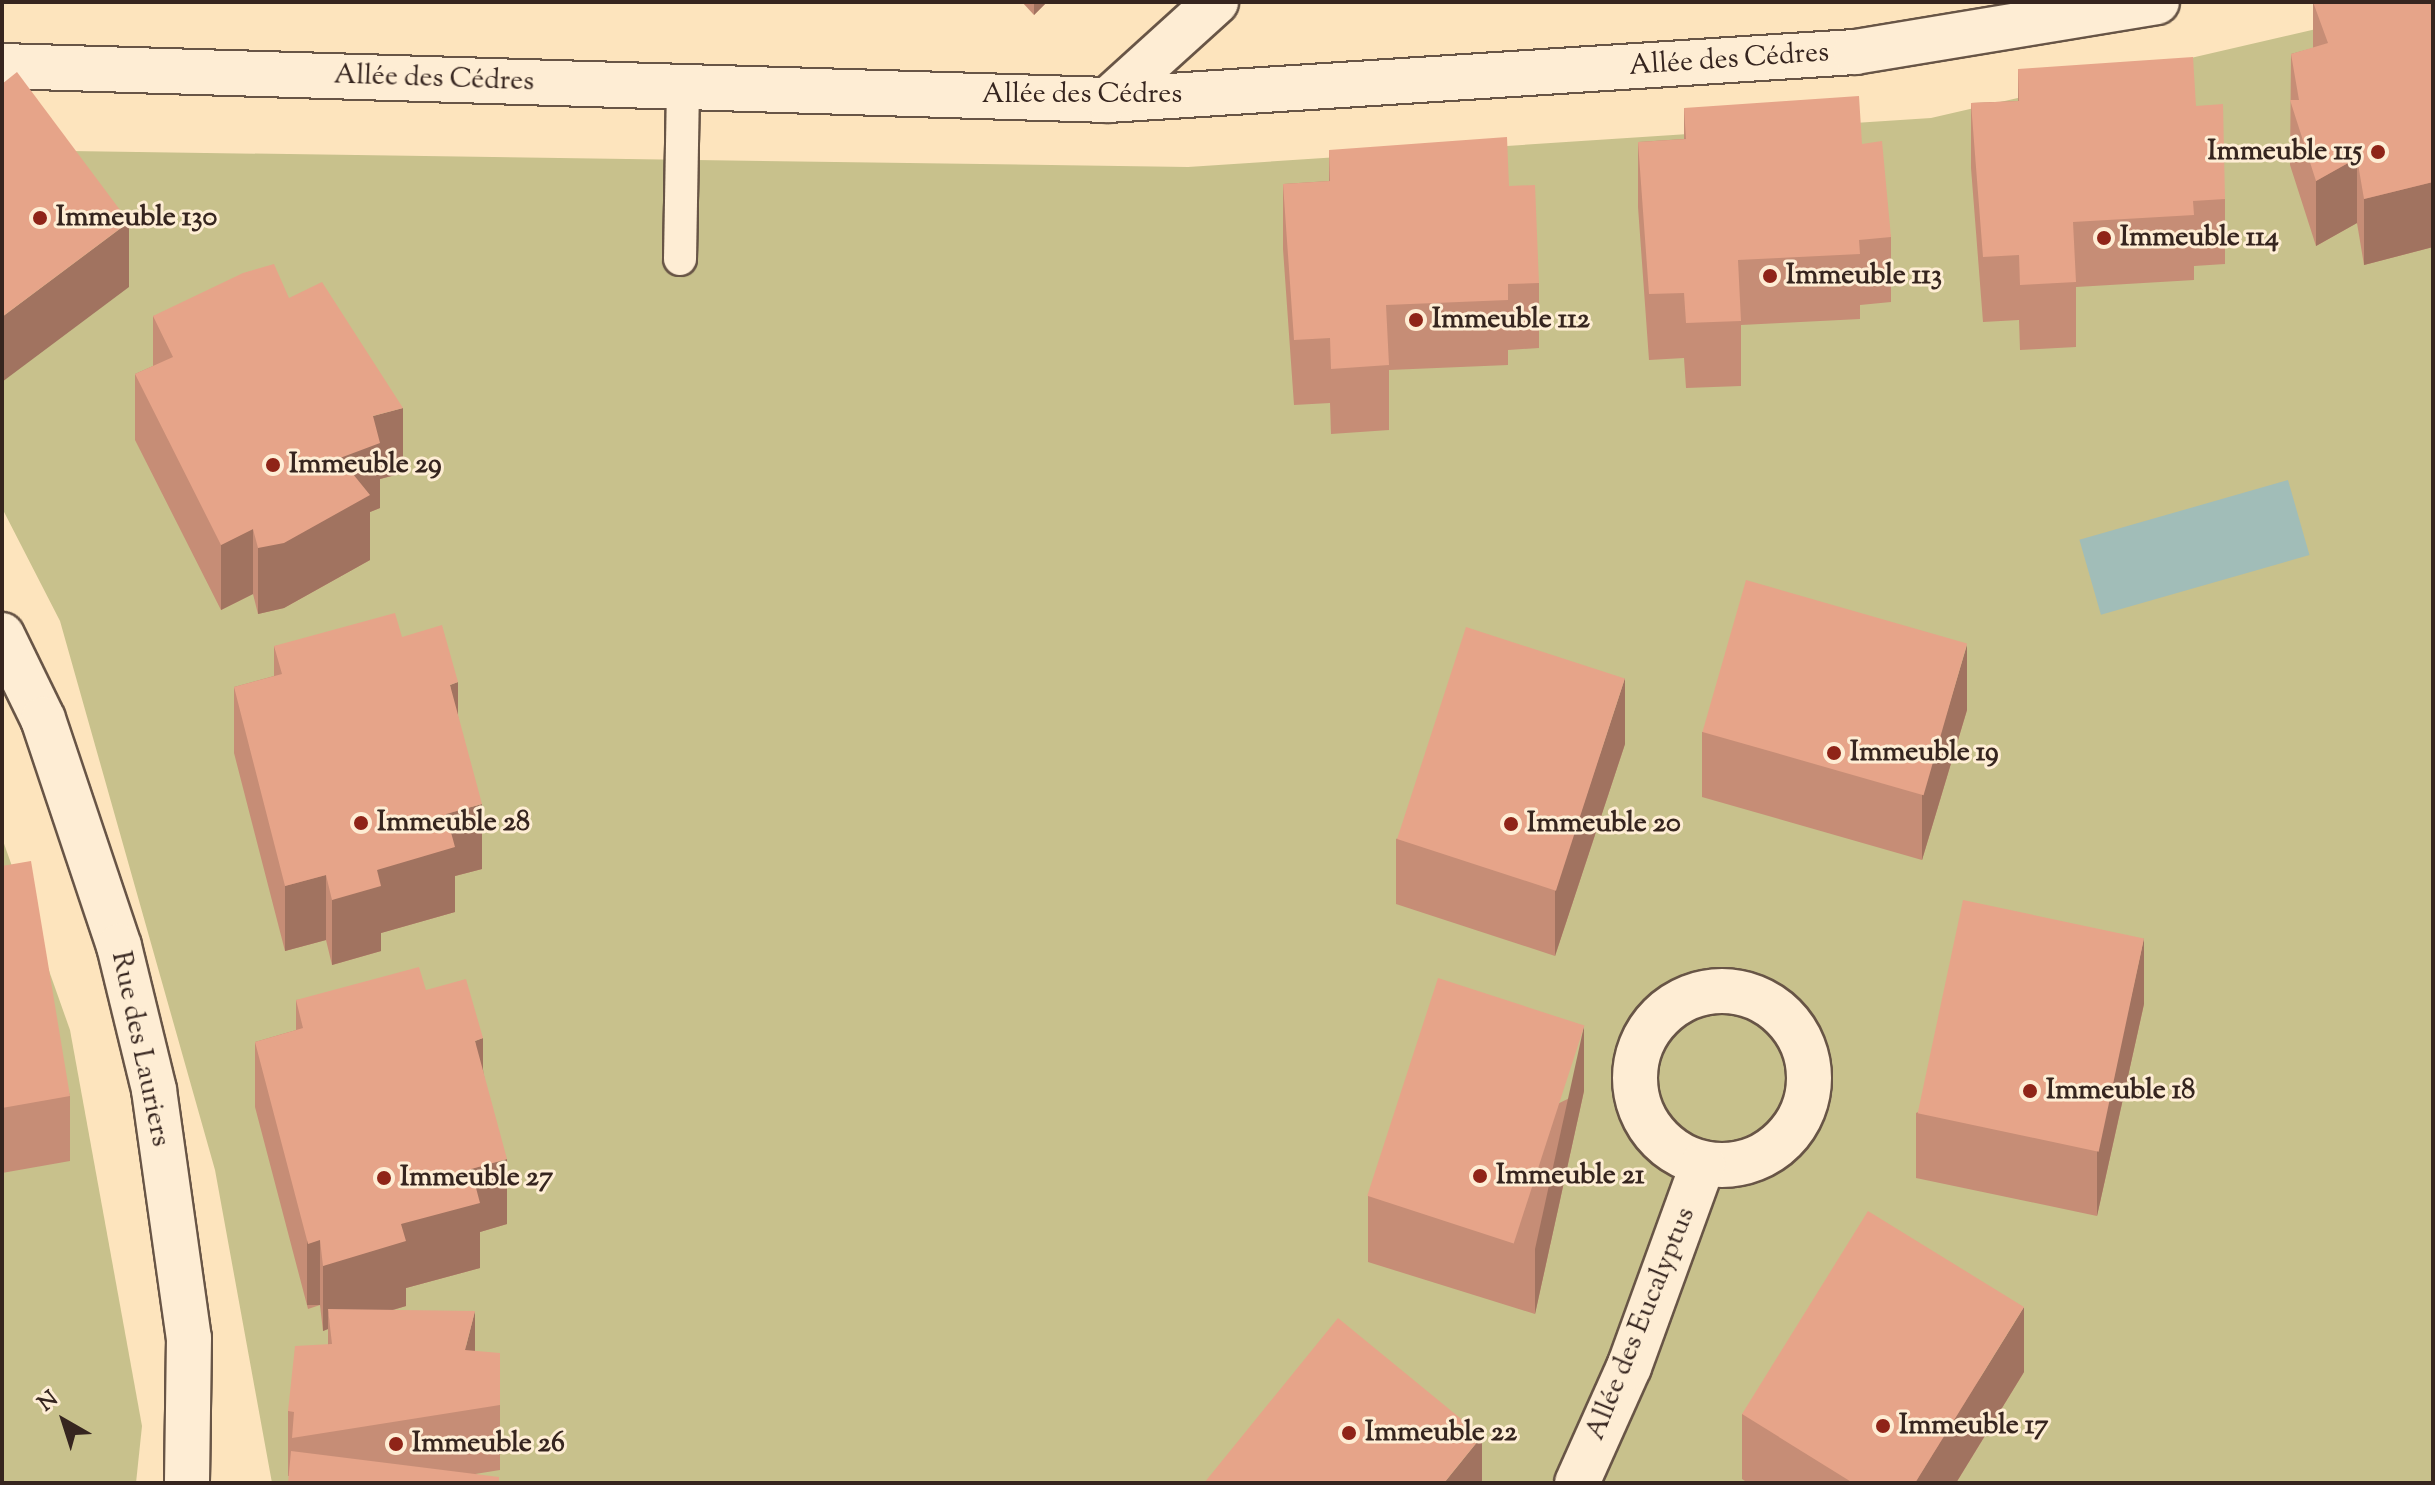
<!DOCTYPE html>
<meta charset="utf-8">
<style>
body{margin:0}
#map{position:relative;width:2435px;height:1485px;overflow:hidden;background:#fde4bd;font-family:"Sorts Mill Goudy",serif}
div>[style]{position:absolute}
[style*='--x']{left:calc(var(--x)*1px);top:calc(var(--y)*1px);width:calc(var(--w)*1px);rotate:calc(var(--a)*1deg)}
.green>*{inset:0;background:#c8c18c}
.water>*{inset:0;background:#a1bdb8;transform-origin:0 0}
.roads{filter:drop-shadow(2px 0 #685546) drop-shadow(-2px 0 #685546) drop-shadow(0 2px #685546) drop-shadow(0 -2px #685546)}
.service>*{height:32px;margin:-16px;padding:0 16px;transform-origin:16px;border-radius:16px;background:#feedd4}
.minor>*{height:44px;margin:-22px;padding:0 22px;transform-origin:22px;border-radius:22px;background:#feedd4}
.minor>.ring{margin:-22px;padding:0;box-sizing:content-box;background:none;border:44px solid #feedd4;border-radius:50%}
.wall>*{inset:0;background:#c68d76}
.shaded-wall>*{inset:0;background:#a17360;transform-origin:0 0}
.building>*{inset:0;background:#e6a489;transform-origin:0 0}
.dots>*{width:22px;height:22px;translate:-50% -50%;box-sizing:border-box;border:4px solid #feedd4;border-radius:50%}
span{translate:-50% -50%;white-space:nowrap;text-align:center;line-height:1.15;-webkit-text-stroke:6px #feedd4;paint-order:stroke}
.street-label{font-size:28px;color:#36251f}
.poi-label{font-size:28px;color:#36251f;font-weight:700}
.right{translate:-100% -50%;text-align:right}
.left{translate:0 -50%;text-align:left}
.frame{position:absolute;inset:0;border:4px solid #36251f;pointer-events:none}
.north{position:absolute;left:24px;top:1381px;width:80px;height:80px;-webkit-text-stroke:6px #feedd4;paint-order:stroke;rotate:321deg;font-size:22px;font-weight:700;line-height:32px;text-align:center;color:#36251f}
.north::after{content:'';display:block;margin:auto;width:28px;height:36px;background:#36251f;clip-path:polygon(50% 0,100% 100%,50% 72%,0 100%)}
</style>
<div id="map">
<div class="green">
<div style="clip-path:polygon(2433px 2px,2433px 1483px,272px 1483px,215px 1170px,60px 621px,2px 508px,2px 150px,1188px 167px,1931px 118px)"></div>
<div style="clip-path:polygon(2px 838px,70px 1030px,142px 1426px,136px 1483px,2px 1483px)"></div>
</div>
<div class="water">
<div style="left:2288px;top:480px;width:78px;height:217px;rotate:74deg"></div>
</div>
<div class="roads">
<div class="service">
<div style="--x:680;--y:259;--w:172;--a:-89"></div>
</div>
<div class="minor">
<div style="--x:2;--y:66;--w:1107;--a:1.76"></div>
<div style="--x:1108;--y:100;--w:749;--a:-3.68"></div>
<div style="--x:1855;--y:52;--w:306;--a:-9.4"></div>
<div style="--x:1108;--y:100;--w:146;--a:-42.2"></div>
<div style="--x:2;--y:635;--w:93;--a:64"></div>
<div style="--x:43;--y:719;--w:239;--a:71.5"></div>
<div style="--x:119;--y:946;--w:148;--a:76.3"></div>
<div style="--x:154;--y:1090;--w:250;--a:82"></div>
<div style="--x:189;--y:1338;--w:145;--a:90.8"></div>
<div class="ring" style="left:1635px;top:991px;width:130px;height:130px"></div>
<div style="--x:1577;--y:1483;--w:127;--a:-65.9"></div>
<div style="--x:1629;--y:1367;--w:216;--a:-70"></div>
</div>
</div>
<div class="wall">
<div style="clip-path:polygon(1022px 2px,1047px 2px,1034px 15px)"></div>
<div style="clip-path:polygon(2313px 2px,2433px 2px,2433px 247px,2364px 265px,2357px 223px,2316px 246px,2290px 165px,2291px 54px,2313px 48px)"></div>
<div style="clip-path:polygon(2018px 69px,2196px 106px,2225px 199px,2225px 264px,2194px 266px,2194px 280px,2076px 287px,2076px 347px,2020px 350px,2019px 320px,1983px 322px,1971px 168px,1971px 103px,2018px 101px)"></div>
<div style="clip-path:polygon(1684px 108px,1862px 144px,1891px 237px,1891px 302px,1860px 305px,1860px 319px,1741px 325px,1741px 386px,1686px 388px,1684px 358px,1649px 360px,1638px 207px,1638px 142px,1684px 139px)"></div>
<div style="clip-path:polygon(1329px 150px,1509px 186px,1539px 283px,1539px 348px,1508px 350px,1508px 365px,1389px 370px,1389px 430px,1331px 434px,1330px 403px,1294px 405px,1283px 249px,1283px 184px,1329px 181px)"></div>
<div style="clip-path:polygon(289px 298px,403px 473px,380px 479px,380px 508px,370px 512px,370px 560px,284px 608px,258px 614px,253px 594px,221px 610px,135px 440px,135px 374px,153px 366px,153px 316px)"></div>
<div style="clip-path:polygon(402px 637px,458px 716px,482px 869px,455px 876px,455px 912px,381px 933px,381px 951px,332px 965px,326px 940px,285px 951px,234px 753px,234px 687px,274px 676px,274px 646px)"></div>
<div style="clip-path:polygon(1967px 710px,1922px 860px,1702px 797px,1702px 732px)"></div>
<div style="clip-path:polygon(1625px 744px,1555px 956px,1396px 904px,1396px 839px)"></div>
<div style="clip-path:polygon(2px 866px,70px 1096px,70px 1161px,2px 1173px)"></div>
<div style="clip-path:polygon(426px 990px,483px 1069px,507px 1224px,480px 1232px,480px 1268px,406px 1288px,406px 1306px,393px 1310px,475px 1351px,500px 1405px,500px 1470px,475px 1474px,499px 1483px,288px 1476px,288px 1411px,328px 1345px,328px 1329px,323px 1331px,320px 1305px,308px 1309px,255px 1107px,255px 1042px,296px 1030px,296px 1000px)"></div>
<div style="clip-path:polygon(2144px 1004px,2097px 1216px,1916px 1178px,1916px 1113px)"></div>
<div style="clip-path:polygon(1584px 1091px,1535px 1314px,1368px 1262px,1368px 1196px)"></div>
<div style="clip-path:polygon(2024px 1372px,1956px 1483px,1748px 1483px,1742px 1479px,1742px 1414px)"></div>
</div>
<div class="shaded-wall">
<div style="clip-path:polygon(1034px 2px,1047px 2px,1034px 15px)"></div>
<div style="clip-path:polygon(2357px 158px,2357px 223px,2316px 246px,2316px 181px)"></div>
<div style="clip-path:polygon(2433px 182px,2433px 247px,2364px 265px,2364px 199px)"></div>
<div style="clip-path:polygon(129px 222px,129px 287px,2px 382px,2px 317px)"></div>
<div style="clip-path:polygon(403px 408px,403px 473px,380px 479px,380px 508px,370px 512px,370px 560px,284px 608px,258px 614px,258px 548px,340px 458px,373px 416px)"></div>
<div style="clip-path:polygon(253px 529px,253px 594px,221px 610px,221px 545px)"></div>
<div style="clip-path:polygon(1967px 645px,1967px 710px,1922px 860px,1922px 795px)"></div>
<div style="clip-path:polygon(1625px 678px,1625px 744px,1555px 956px,1555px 891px)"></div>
<div style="clip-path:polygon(458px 682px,458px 748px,450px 685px)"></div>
<div style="clip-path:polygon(482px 804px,482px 869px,455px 876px,455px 912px,381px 933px,381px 951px,332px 965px,332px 900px,377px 870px,446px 814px)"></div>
<div style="clip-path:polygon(326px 875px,326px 940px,285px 951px,285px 886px)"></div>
<div style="clip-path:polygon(2144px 938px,2144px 1004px,2097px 1216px,2097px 1151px)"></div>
<div style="clip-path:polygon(1584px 1026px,1584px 1091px,1535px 1314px,1535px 1249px)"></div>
<div style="clip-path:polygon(483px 1038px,483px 1104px,475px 1041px)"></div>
<div style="clip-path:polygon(507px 1159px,507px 1224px,480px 1232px,480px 1268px,406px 1288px,406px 1306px,331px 1328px,328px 1309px,328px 1329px,323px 1331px,323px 1266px,401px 1224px,471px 1169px)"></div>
<div style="left:320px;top:1240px;width:65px;height:13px;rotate:90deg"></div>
<div style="clip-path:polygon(2024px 1307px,2024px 1372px,1956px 1483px,1915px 1483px)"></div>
<div style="clip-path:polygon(475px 1311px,475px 1376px,465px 1350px)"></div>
<div style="clip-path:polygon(1482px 1436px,1482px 1483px,1444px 1483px)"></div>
</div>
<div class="building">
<div style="clip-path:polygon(2313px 2px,2433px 2px,2433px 182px,2364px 199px,2357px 158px,2316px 181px,2290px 100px,2299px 100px,2291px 54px,2328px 43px)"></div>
<div style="clip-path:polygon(2193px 57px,2196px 106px,2223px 104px,2225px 199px,2193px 201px,2194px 215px,2073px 222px,2076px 282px,2020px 285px,2019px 255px,1983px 257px,1971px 103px,2019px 101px,2018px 69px)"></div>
<div style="clip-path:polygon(17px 72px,129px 222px,2px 317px,2px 84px)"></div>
<div style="clip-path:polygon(1859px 96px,1862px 144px,1882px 141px,1891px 237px,1859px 240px,1860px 254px,1738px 260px,1741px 321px,1686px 323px,1684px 293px,1649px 294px,1638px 142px,1686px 139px,1684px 108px)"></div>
<div style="clip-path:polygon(1507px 137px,1509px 186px,1535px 185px,1539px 283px,1508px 284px,1508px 300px,1386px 305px,1389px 365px,1331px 369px,1330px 338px,1294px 340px,1283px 184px,1330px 181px,1329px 150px)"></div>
<div style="clip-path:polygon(274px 264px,289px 298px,322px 282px,403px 408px,373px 416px,380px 443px,340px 458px,370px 495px,284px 543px,258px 548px,253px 529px,221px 545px,135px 374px,173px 357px,153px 316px,243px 273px)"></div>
<div style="left:1746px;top:580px;width:230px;height:158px;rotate:16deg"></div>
<div style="clip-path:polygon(395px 613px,402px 637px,442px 625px,458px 682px,450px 685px,482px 804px,446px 814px,455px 847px,377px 870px,381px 886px,332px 900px,326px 875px,285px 886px,234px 687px,282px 674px,274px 646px)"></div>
<div style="left:1466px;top:627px;width:167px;height:223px;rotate:18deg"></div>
<div style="clip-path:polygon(31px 861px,70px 1096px,2px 1108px,2px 866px)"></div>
<div style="left:1963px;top:900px;width:185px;height:218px;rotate:12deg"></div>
<div style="clip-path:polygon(419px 967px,426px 990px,466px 979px,483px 1038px,475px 1041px,507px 1159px,471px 1169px,480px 1203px,401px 1224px,406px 1241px,323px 1266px,320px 1240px,308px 1244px,255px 1042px,303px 1028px,296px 1000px)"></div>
<div style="left:1438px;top:978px;width:154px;height:229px;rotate:18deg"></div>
<div style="clip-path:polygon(1868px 1211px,2024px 1307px,1915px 1483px,1853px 1483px,1742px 1414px)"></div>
<div style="clip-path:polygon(328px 1309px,475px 1311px,465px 1350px,500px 1353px,500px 1405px,292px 1438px,294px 1412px,288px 1411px,295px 1346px,332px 1344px)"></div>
<div style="clip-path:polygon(1338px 1318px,1482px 1436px,1444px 1483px,1204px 1483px)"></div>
<div style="clip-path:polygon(291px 1451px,499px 1477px,499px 1483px,288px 1483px)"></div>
</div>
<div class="dots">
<div style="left:2378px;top:152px;background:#8f2418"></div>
<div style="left:40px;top:218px;background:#8f2418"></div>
<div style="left:2104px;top:238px;background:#8f2418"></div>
<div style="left:1770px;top:276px;background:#8f2418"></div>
<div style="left:1416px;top:320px;background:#8f2418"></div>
<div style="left:273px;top:465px;background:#8f2418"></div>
<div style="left:1834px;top:753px;background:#8f2418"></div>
<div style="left:361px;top:823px;background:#8f2418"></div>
<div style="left:1511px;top:824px;background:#8f2418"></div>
<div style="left:2030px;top:1091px;background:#8f2418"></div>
<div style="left:1480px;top:1176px;background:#8f2418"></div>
<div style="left:384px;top:1178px;background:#8f2418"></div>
<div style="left:1883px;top:1426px;background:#8f2418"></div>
<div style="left:1349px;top:1433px;background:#8f2418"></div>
<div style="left:396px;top:1444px;background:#8f2418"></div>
</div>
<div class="street-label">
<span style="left:1729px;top:60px;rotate:-4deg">Allée des Cédres</span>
<span style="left:434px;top:79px;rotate:2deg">Allée des Cédres</span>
<span style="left:1082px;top:95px">Allée des Cédres</span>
<span style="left:140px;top:1049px;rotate:78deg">Rue des Lauriers</span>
<span style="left:1641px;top:1324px;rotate:-68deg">Allée des Eucalyptus</span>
</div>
<div class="poi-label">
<span class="right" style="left:2362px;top:152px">Immeuble 115</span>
<span class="left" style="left:56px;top:218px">Immeuble 130</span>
<span class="left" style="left:2120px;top:238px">Immeuble 114</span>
<span class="left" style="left:1786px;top:276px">Immeuble 113</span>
<span class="left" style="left:1432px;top:320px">Immeuble 112</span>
<span class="left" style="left:289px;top:465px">Immeuble 29</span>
<span class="left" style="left:1850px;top:753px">Immeuble 19</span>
<span class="left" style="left:377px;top:823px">Immeuble 28</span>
<span class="left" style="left:1527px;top:824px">Immeuble 20</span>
<span class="left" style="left:2046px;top:1091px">Immeuble 18</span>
<span class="left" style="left:1496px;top:1176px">Immeuble 21</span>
<span class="left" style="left:400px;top:1178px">Immeuble 27</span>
<span class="left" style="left:1899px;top:1426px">Immeuble 17</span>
<span class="left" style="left:1365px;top:1433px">Immeuble 22</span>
<span class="left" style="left:412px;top:1444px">Immeuble 26</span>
</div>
<div class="frame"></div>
<div class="north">N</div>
</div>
